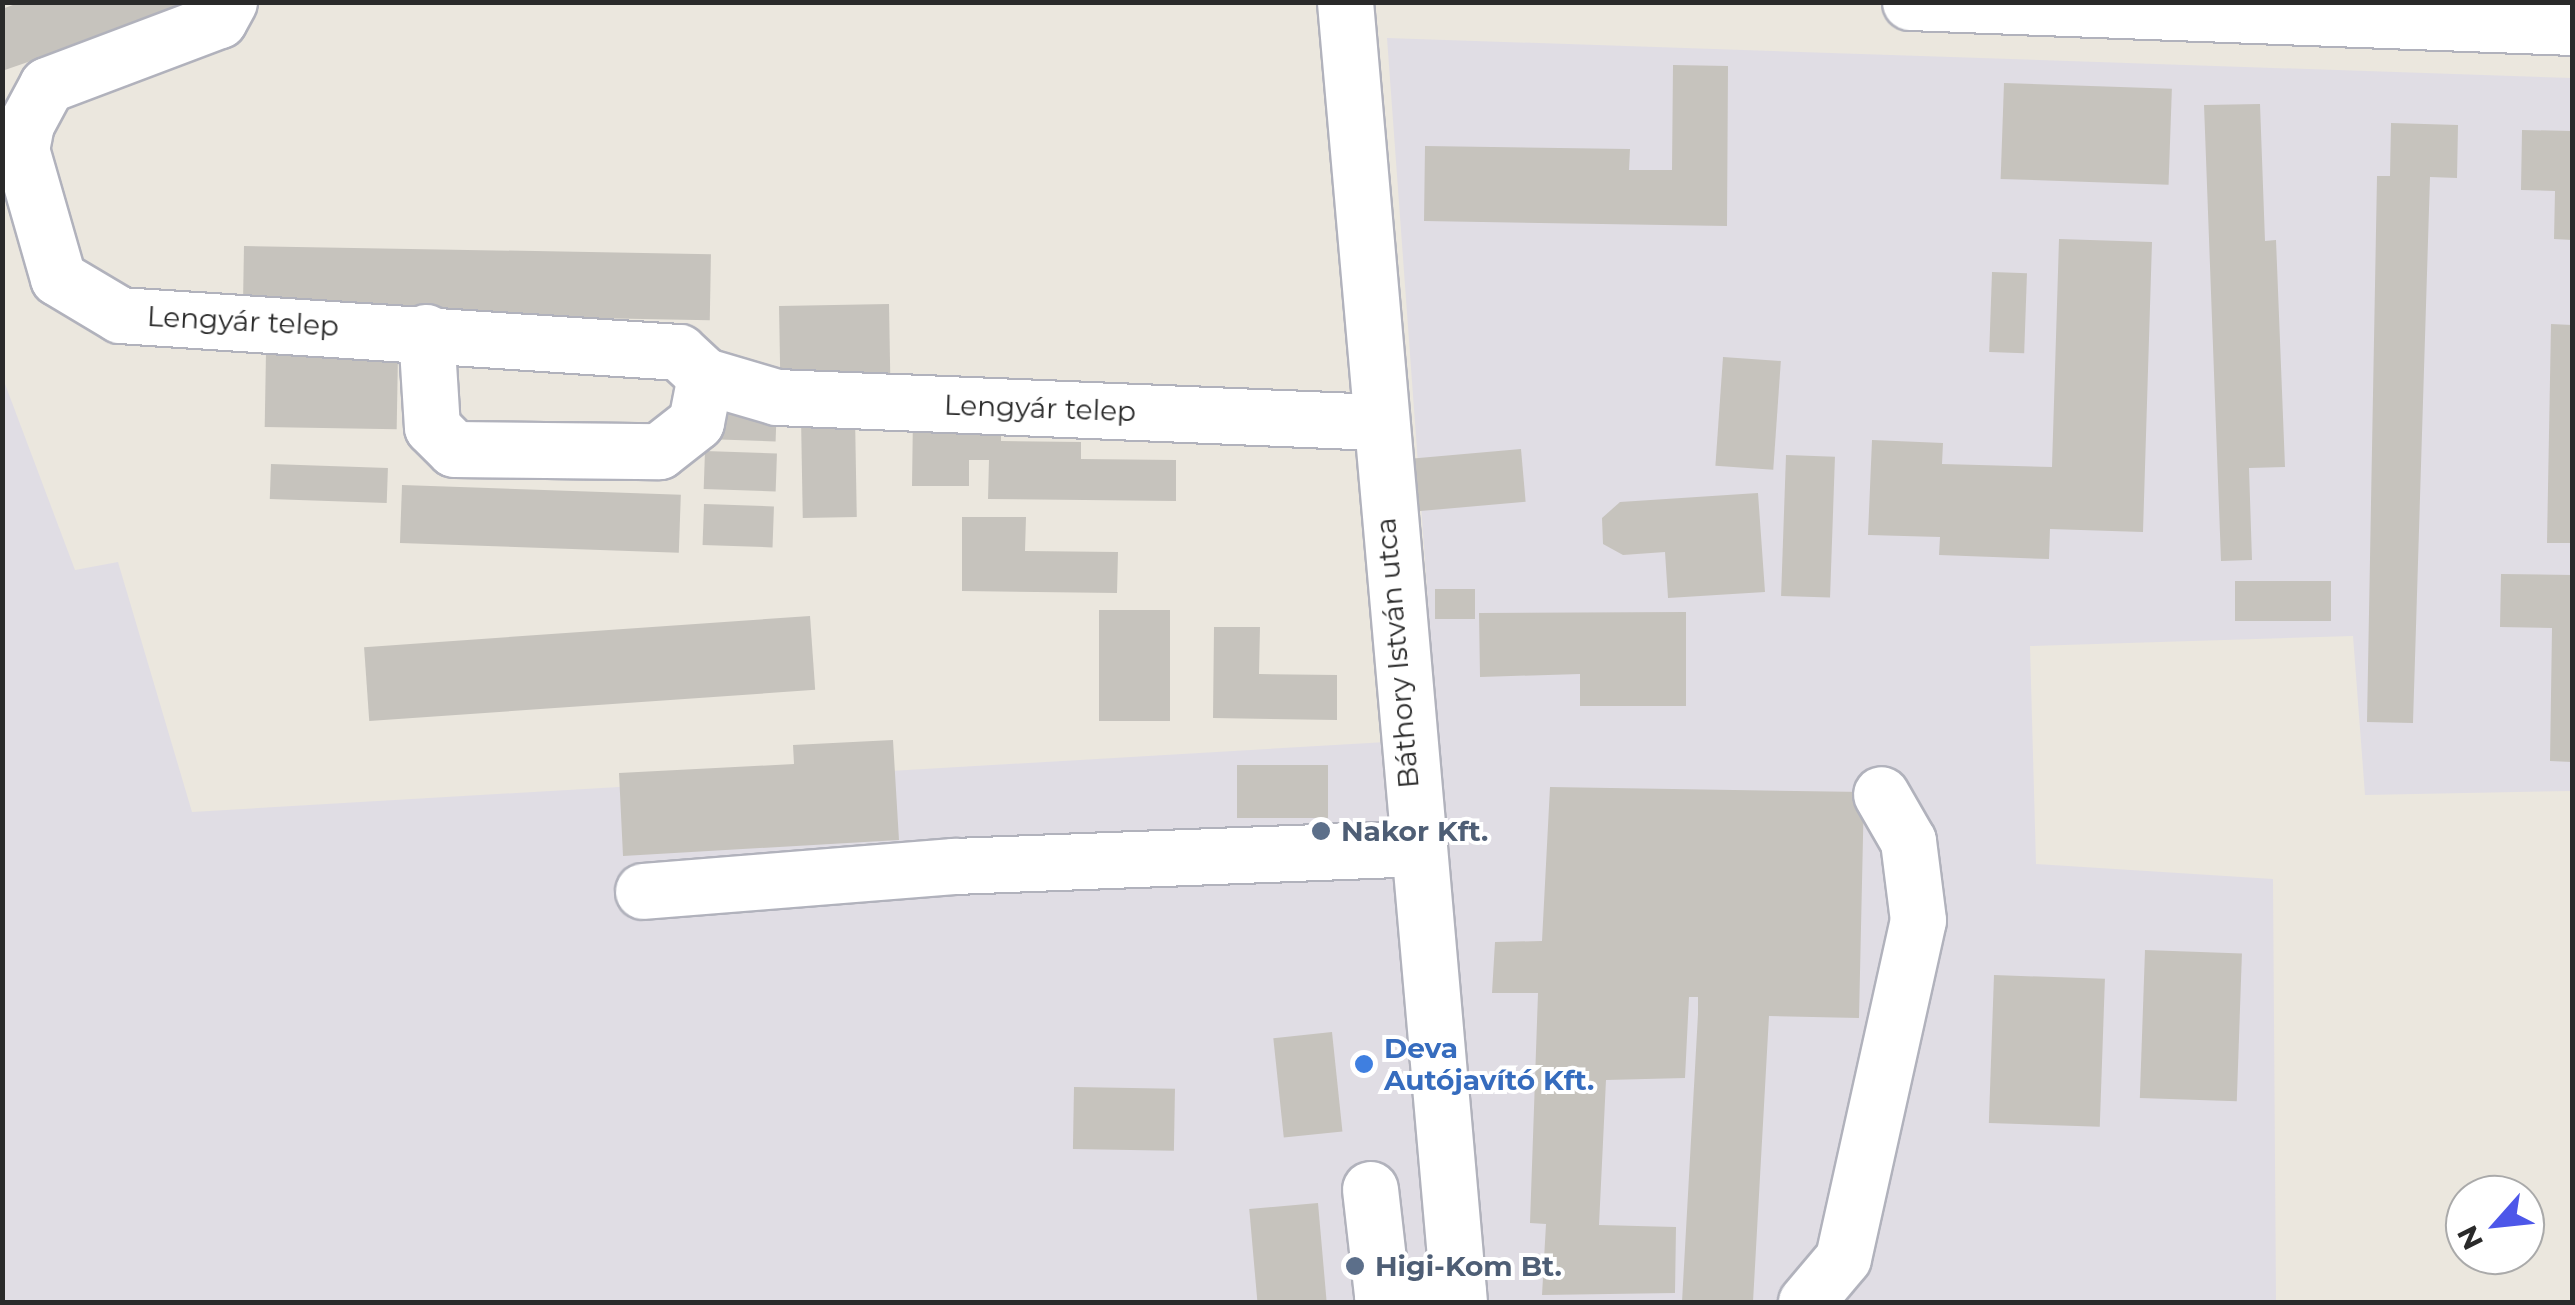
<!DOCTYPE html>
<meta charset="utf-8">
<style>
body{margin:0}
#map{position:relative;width:2575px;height:1305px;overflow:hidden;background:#ebe7de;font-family:Montserrat,sans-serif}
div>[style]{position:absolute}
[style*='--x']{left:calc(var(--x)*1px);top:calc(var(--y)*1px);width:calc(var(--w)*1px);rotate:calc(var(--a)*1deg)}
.industrial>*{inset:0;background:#e0dde4}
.building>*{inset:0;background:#c6c3bd;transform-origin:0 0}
.roads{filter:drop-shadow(2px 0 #b1b2bc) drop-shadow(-2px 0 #b1b2bc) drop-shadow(0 2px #b1b2bc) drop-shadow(0 -2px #b1b2bc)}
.minor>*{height:55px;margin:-27.5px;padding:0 27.5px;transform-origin:27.5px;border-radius:27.5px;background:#fff}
.dots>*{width:28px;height:28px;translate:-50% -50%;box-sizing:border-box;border:5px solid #fff;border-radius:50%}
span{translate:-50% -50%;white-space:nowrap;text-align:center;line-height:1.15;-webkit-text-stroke:8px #fff;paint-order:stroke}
.street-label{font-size:28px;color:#2a2a2a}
.service-label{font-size:28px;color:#4e5e75;font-weight:700}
.left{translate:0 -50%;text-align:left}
.shop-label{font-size:28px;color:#366cbe;font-weight:700}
.frame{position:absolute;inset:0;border:5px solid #2a2a2a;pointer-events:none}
.north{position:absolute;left:2445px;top:1175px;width:100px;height:100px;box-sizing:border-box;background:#fff;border:2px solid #aaa;border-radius:50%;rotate:243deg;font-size:28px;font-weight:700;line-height:40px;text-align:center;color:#2a2a2a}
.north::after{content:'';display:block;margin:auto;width:35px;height:45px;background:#4d57e9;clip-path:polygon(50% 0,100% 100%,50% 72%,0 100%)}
</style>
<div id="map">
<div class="industrial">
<div style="clip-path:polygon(1387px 38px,2572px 78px,2572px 791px,2365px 795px,2353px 636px,2030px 646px,2036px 864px,2273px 879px,2276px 1302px,3px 1302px,2px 376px,75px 570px,118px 562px,192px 812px,1438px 739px)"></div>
</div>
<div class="building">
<div style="clip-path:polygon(21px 2px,198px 2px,198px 3px,2px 71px,2px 9px)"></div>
<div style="clip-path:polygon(1673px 65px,1728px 66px,1727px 226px,1424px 221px,1425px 146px,1630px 149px,1629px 170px,1672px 170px)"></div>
<div style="left:2004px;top:83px;width:168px;height:96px;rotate:2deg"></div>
<div style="clip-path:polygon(2260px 104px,2265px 241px,2276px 240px,2285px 467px,2249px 468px,2252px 560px,2221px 561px,2204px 105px)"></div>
<div style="clip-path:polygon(2391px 123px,2458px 125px,2457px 178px,2430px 177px,2413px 723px,2367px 722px,2377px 176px,2390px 176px)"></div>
<div style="clip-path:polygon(2522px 130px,2572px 131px,2572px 240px,2554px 239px,2555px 191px,2521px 190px)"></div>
<div style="clip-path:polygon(2059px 239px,2152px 242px,2143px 532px,2050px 529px,2049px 559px,1939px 555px,1940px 537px,1868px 535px,1872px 440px,1943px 443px,1942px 464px,2052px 467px)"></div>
<div style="left:244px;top:246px;width:467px;height:66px;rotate:1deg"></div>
<div style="left:1992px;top:272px;width:35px;height:80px;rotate:2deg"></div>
<div style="left:889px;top:304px;width:69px;height:110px;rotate:89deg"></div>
<div style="clip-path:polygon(2551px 324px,2572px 325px,2572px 543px,2547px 543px)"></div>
<div style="left:266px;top:352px;width:132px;height:75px;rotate:1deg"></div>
<div style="left:1723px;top:357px;width:58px;height:109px;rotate:4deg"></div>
<div style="left:707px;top:400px;width:70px;height:39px;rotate:2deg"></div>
<div style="clip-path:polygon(913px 414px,1001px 415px,1001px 441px,1081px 442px,1081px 459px,1176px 460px,1176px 501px,988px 499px,989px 460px,969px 460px,969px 486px,912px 486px)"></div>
<div style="left:855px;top:416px;width:101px;height:54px;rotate:89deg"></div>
<div style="left:1521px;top:449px;width:53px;height:114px;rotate:85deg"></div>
<div style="left:705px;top:451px;width:72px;height:38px;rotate:2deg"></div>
<div style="left:1786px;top:455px;width:49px;height:141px;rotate:2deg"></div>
<div style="left:271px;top:464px;width:117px;height:35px;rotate:2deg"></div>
<div style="left:402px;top:485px;width:279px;height:58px;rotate:2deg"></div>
<div style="clip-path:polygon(1758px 493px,1765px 592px,1668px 598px,1665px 552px,1623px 555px,1603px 544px,1602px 518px,1620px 502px)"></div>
<div style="left:704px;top:504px;width:70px;height:41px;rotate:2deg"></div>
<div style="clip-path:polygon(962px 517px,1026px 517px,1025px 551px,1118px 552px,1117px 593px,962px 591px)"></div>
<div style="clip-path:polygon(2501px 574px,2572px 575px,2572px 762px,2550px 761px,2552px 628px,2500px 627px)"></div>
<div style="left:2235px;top:581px;width:96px;height:40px"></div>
<div style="left:1435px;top:589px;width:40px;height:30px"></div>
<div style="left:1099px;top:610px;width:71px;height:111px"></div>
<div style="clip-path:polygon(1686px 612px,1686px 706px,1580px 706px,1580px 674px,1480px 677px,1479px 613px)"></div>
<div style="left:810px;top:616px;width:74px;height:447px;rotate:86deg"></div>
<div style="clip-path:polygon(1214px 627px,1260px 627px,1259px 674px,1337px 675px,1337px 720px,1213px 718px)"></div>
<div style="clip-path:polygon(893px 740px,899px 840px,623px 856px,619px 773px,794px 764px,793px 745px)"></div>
<div style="left:1237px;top:765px;width:91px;height:53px"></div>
<div style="clip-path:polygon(1550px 787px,1864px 792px,1859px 1018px,1769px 1016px,1753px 1302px,1682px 1302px,1698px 1014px,1698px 997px,1689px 997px,1685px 1078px,1606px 1080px,1599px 1225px,1676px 1227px,1675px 1293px,1542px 1295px,1546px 1224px,1530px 1223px,1538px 993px,1492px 993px,1495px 942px,1542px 941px)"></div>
<div style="left:2145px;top:950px;width:97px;height:148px;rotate:2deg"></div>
<div style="left:1994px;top:975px;width:111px;height:148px;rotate:2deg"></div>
<div style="left:1332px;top:1032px;width:100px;height:59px;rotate:84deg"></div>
<div style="left:1074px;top:1087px;width:101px;height:62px;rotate:1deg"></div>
<div style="left:1318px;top:1203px;width:99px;height:69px;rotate:85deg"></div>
</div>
<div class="roads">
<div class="minor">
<div style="--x:229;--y:2;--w:21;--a:119"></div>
<div style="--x:219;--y:20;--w:184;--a:159.3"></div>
<div style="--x:47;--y:85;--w:44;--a:118.3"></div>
<div style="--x:26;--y:124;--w:25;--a:101"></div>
<div style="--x:21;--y:149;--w:134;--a:74"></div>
<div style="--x:58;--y:278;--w:72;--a:30.8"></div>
<div style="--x:120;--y:315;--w:560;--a:3.79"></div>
<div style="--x:679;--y:352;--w:35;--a:43"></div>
<div style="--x:705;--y:376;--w:75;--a:16.3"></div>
<div style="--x:777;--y:397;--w:603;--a:2.38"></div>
<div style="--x:1345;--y:2;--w:1305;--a:84.99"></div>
<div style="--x:1910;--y:2;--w:662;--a:2.16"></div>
<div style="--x:426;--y:332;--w:95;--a:86.4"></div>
<div style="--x:432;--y:427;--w:31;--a:45"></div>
<div style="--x:454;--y:449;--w:205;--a:0.6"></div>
<div style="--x:659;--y:451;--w:47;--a:-38.1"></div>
<div style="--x:696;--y:422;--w:47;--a:-78.9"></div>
<div style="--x:643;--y:891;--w:312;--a:-4.6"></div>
<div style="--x:954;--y:866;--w:461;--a:-2.2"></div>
<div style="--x:1370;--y:1189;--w:107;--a:83.5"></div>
<div style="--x:1382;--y:1295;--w:76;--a:-3"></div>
<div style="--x:1806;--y:1302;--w:57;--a:-49.9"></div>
<div style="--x:1843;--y:1258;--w:346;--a:-77.5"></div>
<div style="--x:1918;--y:920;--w:80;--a:-97.2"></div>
<div style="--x:1908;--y:841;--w:54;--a:-119.9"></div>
</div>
</div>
<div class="dots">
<div style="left:1321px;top:831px;background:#5c6f8a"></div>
<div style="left:1364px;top:1064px;background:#3f7fe0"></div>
<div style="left:1355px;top:1266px;background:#5c6f8a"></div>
</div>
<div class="street-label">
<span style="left:243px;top:321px;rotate:3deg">Lengyár telep</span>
<span style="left:1040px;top:408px;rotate:2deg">Lengyár telep</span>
<span style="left:1397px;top:653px;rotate:-95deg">Báthory István utca</span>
</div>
<div class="service-label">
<span class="left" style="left:1341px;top:831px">Nakor Kft.</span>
<span class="left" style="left:1375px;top:1266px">Higi-Kom Bt.</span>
</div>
<div class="shop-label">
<span class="left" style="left:1384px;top:1064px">Deva<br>Autójavító Kft.</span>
</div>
<div class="frame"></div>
<div class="north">N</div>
</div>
